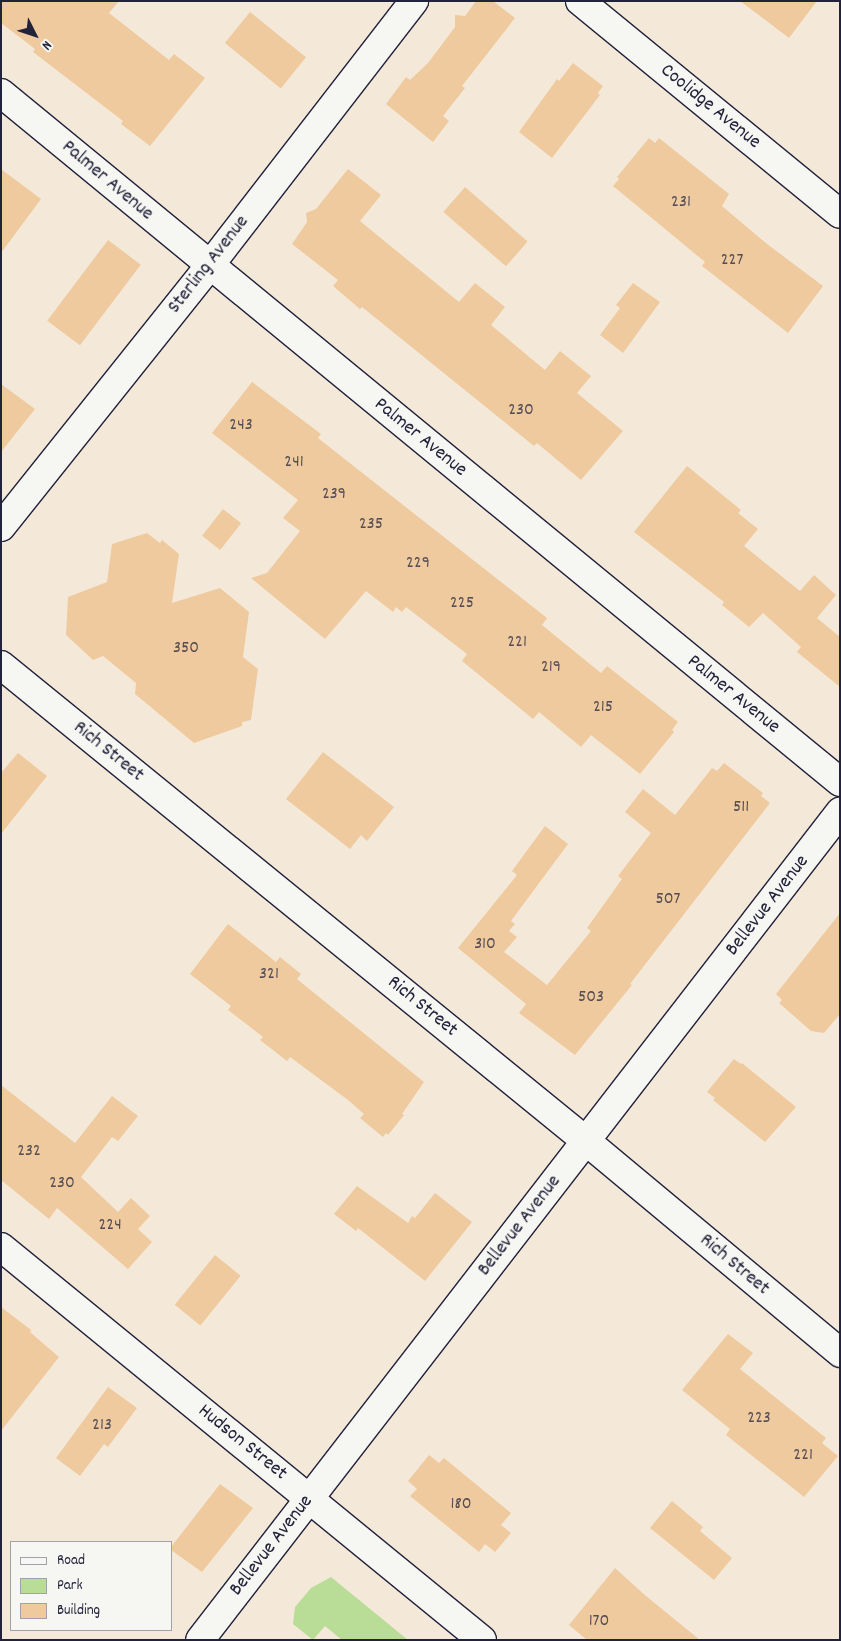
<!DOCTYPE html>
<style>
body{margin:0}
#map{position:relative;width:841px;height:1641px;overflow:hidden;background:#f4e9d9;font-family:Dekko,sans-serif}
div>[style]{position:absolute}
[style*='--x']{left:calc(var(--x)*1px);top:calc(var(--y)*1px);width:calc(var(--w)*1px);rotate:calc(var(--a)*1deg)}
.green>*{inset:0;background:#b9dc96}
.building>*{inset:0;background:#eeca9e;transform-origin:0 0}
.roads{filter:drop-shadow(1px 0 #22223b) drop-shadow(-1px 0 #22223b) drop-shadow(0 1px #22223b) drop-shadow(0 -1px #22223b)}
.minor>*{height:28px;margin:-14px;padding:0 14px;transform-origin:14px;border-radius:14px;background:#f6f6f2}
span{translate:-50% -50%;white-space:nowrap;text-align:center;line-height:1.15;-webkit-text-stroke:4px #f6f6f2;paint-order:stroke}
.number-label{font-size:18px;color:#554c54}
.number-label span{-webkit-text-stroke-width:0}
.street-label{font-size:20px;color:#22223b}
.frame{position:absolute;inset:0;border:2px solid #22223b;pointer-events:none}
.legend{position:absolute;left:10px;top:1541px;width:162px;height:90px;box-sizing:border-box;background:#f6f6f2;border:1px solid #a1a1a9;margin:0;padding:6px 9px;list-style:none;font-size:15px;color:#22223b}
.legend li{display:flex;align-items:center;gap:10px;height:25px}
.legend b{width:25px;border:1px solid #a1a1a9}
.north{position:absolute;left:10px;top:10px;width:50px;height:50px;-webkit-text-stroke:4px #f6f6f2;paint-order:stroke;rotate:131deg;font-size:14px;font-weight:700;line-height:20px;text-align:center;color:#22223b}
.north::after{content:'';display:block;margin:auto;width:18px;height:22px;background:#22223b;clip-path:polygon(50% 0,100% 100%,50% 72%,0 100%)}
</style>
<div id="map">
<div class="green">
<div style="clip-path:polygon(331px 1577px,408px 1640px,342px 1640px,325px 1626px,313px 1640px,293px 1624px,295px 1607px,311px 1588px)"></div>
</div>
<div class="building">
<div style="clip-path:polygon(1px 1px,119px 1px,109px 13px,169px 60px,174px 54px,205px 78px,150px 146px,121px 124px,123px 121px,33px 52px,35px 49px,1px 23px)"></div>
<div style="clip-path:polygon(476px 1px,493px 1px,515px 18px,462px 86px,465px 88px,443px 116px,449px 121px,433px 142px,386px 104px,406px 77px,410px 80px,428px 63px,455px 27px,455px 15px,465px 16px)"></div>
<div style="clip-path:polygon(740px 1px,817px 1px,789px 38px)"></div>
<div style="left:250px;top:12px;width:72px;height:40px;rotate:39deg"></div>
<div style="clip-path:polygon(573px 63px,603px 86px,598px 93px,600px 95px,552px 158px,519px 132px,557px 79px,559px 81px)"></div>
<div style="clip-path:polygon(649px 138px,655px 143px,659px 138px,729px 194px,722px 206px,767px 244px,823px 286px,788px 333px,702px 266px,705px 262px,613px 186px,619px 179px,617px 177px)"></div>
<div style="clip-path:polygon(1px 169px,41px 199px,1px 253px)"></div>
<div style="clip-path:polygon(348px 169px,381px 195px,360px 221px,459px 302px,475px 283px,505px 307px,491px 325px,545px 370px,560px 351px,591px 376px,577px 393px,623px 431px,581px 480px,537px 443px,534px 446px,362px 307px,360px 309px,333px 286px,338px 280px,292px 244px,307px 222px,306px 213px,316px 209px)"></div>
<div style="left:465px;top:187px;width:83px;height:33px;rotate:41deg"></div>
<div style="left:108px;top:240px;width:41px;height:101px;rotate:37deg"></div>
<div style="clip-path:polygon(633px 283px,660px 302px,623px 353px,600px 335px,620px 308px,616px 305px)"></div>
<div style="clip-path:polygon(252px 382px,321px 434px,318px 438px,365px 475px,547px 618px,542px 625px,601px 673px,607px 666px,678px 722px,672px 730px,674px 732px,640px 774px,591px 735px,581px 747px,539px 712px,533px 719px,462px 661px,467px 654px,406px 607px,402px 612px,396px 607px,393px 612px,366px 591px,325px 639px,251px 578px,267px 573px,300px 531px,283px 518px,298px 500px,212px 433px)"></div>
<div style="clip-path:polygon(1px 384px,35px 409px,1px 452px)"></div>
<div style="clip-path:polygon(687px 466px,741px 510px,738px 513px,758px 529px,744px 546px,800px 591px,814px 575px,836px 595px,817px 618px,840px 637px,840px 687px,797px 652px,801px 647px,763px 613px,749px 627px,722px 605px,724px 602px,634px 532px)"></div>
<div style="left:223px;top:509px;width:23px;height:34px;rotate:38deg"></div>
<div style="clip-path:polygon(147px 533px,160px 543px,162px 540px,179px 554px,172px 603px,220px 588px,249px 612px,243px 657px,258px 669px,251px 720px,242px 722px,242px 726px,194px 743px,135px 694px,136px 683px,103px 656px,93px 660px,66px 635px,68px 597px,107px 582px,112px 544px)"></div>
<div style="clip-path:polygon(323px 752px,394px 807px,367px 841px,361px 835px,350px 849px,286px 799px)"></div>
<div style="clip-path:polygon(18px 753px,47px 776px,1px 834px,1px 773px)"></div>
<div style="clip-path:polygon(724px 763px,763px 793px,761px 796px,770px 803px,630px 984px,632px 985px,575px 1055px,519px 1013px,526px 1004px,458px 948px,517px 875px,512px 871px,545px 826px,568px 844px,511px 921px,515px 924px,509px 931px,517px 937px,504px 952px,547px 985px,591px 931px,587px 928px,622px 879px,618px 876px,651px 833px,625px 812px,643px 789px,675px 815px,712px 768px,717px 771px)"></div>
<div style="clip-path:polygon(840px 913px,840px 1014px,824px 1033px,811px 1031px,779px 1003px,782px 1000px,776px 994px)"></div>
<div style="clip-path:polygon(228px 924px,276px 962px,280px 957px,301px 974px,297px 979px,424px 1082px,402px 1114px,404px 1115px,388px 1135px,386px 1133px,383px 1137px,360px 1118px,364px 1114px,348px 1100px,290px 1057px,287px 1061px,260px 1040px,263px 1037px,228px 1010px,231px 1006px,190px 974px)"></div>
<div style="clip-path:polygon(734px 1059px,741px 1064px,742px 1063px,796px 1107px,765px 1142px,713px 1100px,715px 1098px,707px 1092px)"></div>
<div style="clip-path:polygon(1px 1085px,75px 1143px,112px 1096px,138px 1116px,118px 1141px,112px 1137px,81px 1177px,118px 1212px,131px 1198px,150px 1216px,138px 1229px,152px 1242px,128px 1269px,57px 1208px,49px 1219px,1px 1180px)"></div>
<div style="clip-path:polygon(357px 1186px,408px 1223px,412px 1216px,415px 1218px,435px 1193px,472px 1222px,425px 1281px,358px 1228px,356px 1231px,334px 1214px)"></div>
<div style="left:215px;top:1255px;width:33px;height:64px;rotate:39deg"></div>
<div style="clip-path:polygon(1px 1307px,31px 1330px,30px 1332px,59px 1357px,1px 1431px)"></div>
<div style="clip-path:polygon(728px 1334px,753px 1353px,740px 1369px,826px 1438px,822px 1443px,838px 1456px,804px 1497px,726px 1435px,730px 1429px,682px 1390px)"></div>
<div style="clip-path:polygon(108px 1387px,137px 1408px,108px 1447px,104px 1444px,80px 1476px,56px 1458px)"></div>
<div style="clip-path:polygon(429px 1455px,439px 1463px,444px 1458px,511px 1513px,501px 1525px,511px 1533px,495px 1552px,485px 1544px,479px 1552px,410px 1496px,417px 1489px,408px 1481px)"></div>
<div style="clip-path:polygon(220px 1484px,253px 1508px,202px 1572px,171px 1550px,171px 1547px)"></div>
<div style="clip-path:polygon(672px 1501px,703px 1527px,700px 1531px,732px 1558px,714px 1580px,650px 1528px)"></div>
<div style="clip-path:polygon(615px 1568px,646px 1596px,700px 1640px,587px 1640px,569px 1625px)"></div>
</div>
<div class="roads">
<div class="minor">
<div style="--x:580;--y:1;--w:336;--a:39.3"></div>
<div style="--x:1;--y:93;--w:1086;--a:39.39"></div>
<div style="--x:1;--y:527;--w:335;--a:-51.4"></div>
<div style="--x:210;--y:265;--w:334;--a:-52.3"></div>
<div style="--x:1;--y:665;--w:754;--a:39.13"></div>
<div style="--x:586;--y:1141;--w:331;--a:39.8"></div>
<div style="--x:1;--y:1247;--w:621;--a:39.25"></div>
<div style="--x:200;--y:1640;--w:1047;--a:-52.3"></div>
</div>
</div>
<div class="number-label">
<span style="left:681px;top:203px">231</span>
<span style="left:732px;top:261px">227</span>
<span style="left:521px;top:411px">230</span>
<span style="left:241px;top:426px">243</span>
<span style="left:294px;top:463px">241</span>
<span style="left:334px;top:495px">239</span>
<span style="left:371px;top:525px">235</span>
<span style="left:418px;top:564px">229</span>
<span style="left:462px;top:604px">225</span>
<span style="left:517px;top:643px">221</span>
<span style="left:186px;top:649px">350</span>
<span style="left:551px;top:668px">219</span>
<span style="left:603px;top:708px">215</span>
<span style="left:741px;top:808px">511</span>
<span style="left:668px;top:900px">507</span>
<span style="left:485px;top:945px">310</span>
<span style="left:269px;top:975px">321</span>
<span style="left:591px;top:998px">503</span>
<span style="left:29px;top:1152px">232</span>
<span style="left:62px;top:1184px">230</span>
<span style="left:110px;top:1226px">224</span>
<span style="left:759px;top:1419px">223</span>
<span style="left:102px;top:1426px">213</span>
<span style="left:803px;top:1456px">221</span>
<span style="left:461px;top:1505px">180</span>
<span style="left:599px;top:1622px">170</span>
</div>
<div class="street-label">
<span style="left:710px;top:107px;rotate:39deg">Coolidge Avenue</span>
<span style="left:107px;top:181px;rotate:40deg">Palmer Avenue</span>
<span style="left:209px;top:265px;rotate:-52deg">Sterling Avenue</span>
<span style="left:420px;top:438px;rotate:39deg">Palmer Avenue</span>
<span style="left:733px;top:695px;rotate:39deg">Palmer Avenue</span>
<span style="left:108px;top:752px;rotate:39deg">Rich Street</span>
<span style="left:768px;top:906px;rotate:-52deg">Bellevue Avenue</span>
<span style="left:422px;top:1007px;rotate:39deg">Rich Street</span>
<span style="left:520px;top:1226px;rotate:-52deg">Bellevue Avenue</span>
<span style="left:734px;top:1265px;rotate:40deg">Rich Street</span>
<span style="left:242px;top:1443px;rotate:39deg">Hudson Street</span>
<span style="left:272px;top:1546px;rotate:-52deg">Bellevue Avenue</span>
</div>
<div class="frame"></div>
<ul class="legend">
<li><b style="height:6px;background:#f6f6f2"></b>Road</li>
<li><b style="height:14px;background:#b9dc96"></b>Park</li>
<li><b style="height:14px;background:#eeca9e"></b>Building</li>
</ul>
<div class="north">N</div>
</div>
